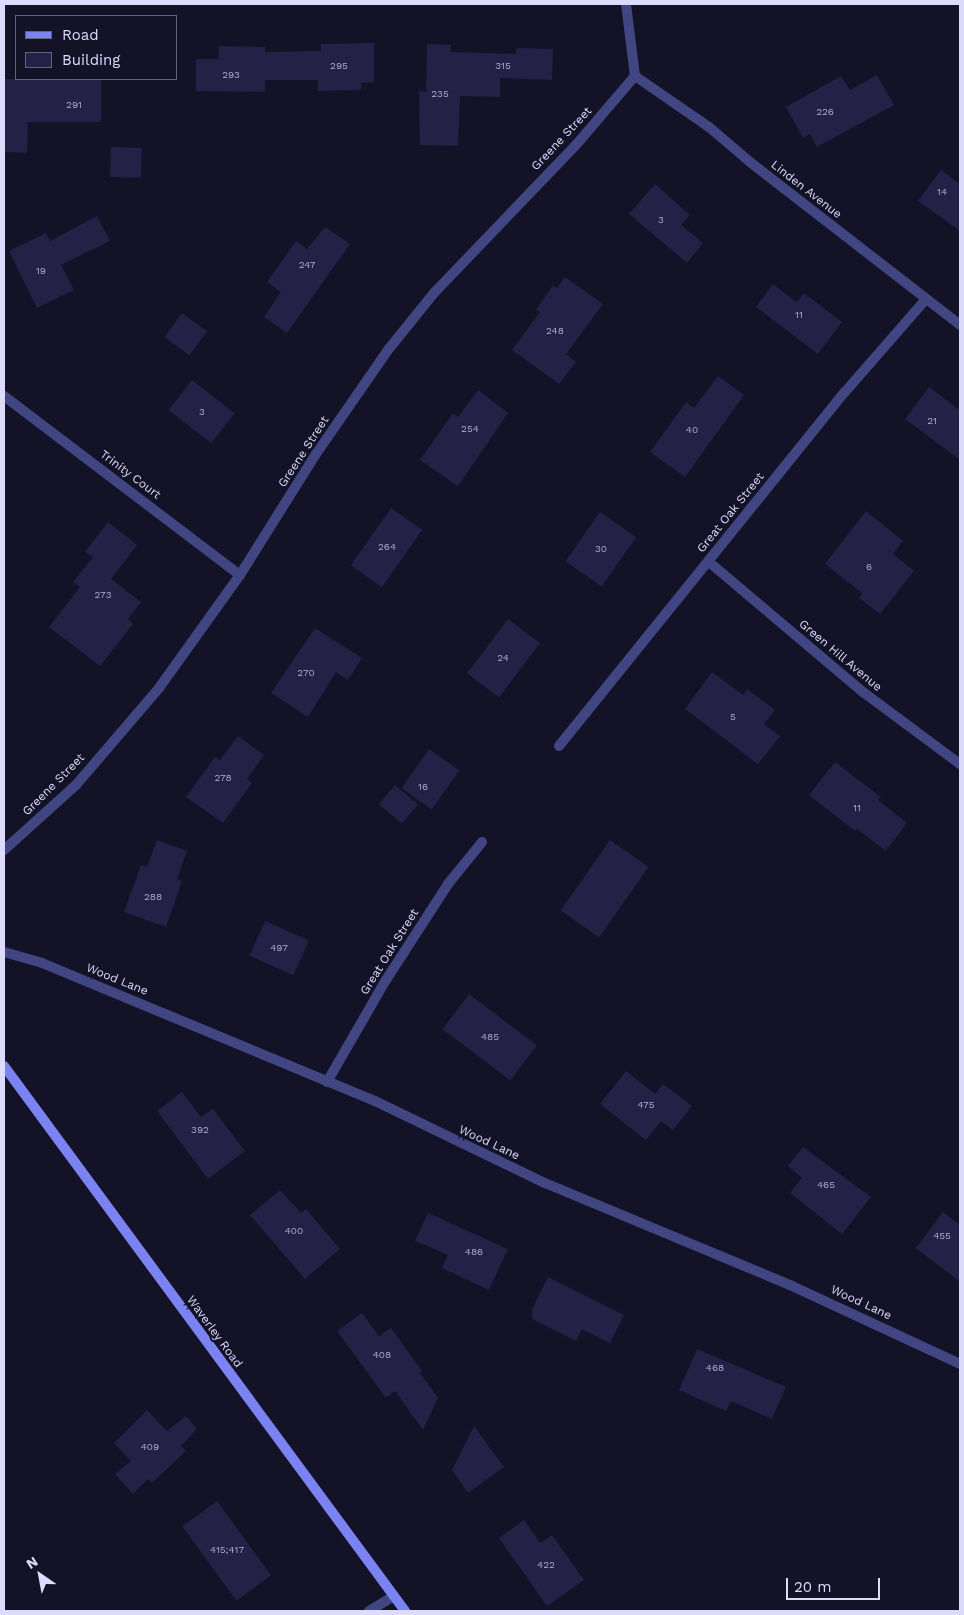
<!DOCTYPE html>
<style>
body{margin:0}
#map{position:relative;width:964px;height:1615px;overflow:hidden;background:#141227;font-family:"Work Sans",sans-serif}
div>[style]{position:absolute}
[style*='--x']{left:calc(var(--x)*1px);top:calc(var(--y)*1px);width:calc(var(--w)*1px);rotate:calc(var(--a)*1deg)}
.building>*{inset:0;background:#242046;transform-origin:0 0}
.street>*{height:10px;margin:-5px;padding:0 5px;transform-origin:5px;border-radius:5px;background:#414581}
.secondary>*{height:10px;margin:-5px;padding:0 5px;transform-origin:5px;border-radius:5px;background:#7b83f3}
span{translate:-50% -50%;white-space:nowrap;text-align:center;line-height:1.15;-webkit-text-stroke:4px #141227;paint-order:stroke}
.number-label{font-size:10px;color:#aeacce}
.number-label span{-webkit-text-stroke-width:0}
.street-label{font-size:12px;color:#dcdbfc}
.frame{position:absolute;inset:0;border:5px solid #dcdbfc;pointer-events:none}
.legend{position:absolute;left:15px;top:15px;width:162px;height:65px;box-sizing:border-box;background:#141227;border:1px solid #64627c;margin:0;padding:6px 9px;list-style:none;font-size:15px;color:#dcdbfc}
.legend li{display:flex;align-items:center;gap:10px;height:25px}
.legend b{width:25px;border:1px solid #64627c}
.north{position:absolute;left:15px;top:1550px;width:50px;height:50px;-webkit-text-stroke:4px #141227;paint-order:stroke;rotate:327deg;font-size:14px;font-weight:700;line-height:20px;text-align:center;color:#dcdbfc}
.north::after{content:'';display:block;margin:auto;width:18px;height:22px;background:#dcdbfc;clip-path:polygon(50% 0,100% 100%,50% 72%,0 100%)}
.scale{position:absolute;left:786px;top:1578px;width:94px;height:22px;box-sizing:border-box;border:2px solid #dcdbfc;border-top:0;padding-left:6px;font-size:15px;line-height:18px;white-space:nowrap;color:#dcdbfc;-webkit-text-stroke:4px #141227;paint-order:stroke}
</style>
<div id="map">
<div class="building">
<div style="clip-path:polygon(374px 43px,374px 82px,361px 83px,361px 90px,318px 91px,318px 80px,265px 80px,265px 92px,196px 91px,196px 59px,219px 59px,219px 46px,265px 47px,265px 52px,321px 51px,321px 44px)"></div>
<div style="clip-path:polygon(427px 44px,451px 45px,451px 52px,516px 54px,516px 48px,553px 49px,552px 80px,500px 78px,500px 97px,460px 96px,458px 146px,420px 145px,419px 91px,426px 92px)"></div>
<div style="clip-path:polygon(877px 75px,894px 105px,817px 147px,810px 134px,803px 138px,786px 107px,841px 76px,850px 90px)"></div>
<div style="clip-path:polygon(4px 79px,101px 79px,101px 122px,28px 122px,27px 153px,4px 152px)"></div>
<div style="left:111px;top:147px;width:31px;height:30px;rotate:2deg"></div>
<div style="clip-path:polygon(941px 170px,960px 184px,960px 231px,918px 201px)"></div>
<div style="clip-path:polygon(655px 184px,690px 215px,681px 225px,703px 243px,687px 263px,629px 214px)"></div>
<div style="clip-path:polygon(97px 216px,110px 241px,61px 265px,74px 290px,37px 308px,9px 251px,46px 233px,50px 241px)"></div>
<div style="clip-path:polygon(325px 227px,350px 244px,287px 333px,264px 317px,281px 292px,267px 282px,296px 241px,307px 249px)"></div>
<div style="clip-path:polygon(565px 277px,603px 304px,566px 354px,576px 362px,559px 384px,512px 350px,540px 312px,536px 310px,553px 285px,557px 288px)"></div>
<div style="clip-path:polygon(773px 284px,797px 302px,804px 293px,842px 322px,818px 354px,756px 307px)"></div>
<div style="left:182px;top:313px;width:31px;height:30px;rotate:36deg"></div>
<div style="clip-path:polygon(718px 376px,744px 395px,685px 477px,650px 452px,686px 402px,694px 408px)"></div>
<div style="left:192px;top:380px;width:54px;height:38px;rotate:38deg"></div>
<div style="clip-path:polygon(929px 387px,960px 410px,960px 460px,905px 419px)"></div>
<div style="clip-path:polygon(478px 390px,508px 413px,458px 486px,420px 460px,453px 413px,458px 417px)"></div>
<div style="left:391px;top:508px;width:38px;height:70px;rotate:35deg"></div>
<div style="clip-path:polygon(866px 511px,903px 541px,893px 554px,914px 571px,880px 614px,859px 598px,862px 593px,825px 564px)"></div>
<div style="left:600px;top:512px;width:44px;height:60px;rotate:35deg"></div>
<div style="clip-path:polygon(108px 522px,137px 545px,111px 579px,141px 602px,128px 619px,133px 624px,100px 666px,49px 627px,80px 587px,73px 582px,93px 557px,85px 552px)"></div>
<div style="left:508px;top:619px;width:40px;height:68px;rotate:37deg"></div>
<div style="clip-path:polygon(315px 628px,362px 658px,348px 680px,336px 672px,308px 717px,271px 693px)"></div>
<div style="clip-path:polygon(712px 672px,743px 695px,747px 689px,775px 710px,764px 724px,780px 736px,758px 764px,685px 709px)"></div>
<div style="clip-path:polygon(238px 736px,264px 755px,247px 779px,252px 783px,223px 823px,186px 797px,215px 757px,220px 760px)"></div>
<div style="left:429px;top:749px;width:37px;height:48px;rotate:35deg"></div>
<div style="clip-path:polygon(835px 762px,881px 797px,878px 800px,907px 823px,886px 851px,857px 829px,855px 831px,809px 795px)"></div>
<div style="left:395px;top:785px;width:30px;height:25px;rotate:40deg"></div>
<div style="clip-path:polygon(157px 840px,187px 851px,177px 879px,182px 881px,166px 927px,124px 912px,141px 865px,147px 867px)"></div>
<div style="left:610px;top:840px;width:47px;height:86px;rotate:35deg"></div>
<div style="left:265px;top:921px;width:48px;height:38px;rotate:24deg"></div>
<div style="left:469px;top:994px;width:85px;height:44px;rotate:37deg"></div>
<div style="clip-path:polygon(626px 1071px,655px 1094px,663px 1084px,692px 1106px,673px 1130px,661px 1121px,646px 1140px,600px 1104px)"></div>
<div style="clip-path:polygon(182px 1092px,201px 1117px,213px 1109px,245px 1151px,208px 1179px,157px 1111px)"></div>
<div style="clip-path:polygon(803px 1147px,871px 1197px,842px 1234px,790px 1193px,802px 1178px,788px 1166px)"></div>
<div style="clip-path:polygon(280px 1190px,301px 1213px,306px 1209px,340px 1249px,305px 1279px,250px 1215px)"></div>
<div style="clip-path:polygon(943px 1212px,960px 1225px,960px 1282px,916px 1248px)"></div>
<div style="clip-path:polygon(428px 1213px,508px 1249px,489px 1290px,442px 1268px,448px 1255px,415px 1241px)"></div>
<div style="clip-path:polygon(548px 1277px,624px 1315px,610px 1343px,582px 1329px,576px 1341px,532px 1319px,532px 1309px)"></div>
<div style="clip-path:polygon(362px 1313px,379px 1336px,391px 1328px,422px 1371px,420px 1373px,438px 1398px,423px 1430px,395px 1391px,386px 1398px,337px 1331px)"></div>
<div style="clip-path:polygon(697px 1349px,786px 1387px,772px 1419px,731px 1401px,726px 1411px,679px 1390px)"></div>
<div style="clip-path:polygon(147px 1410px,167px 1431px,186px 1416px,197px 1429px,181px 1446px,186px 1451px,152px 1483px,148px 1479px,133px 1494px,115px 1474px,131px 1461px,114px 1443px)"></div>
<div style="clip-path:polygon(474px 1426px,504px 1467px,468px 1493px,452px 1470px)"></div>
<div style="left:217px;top:1501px;width:92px;height:43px;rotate:54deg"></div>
<div style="clip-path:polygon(524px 1520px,540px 1543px,552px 1535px,584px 1580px,547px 1606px,499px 1538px)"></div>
</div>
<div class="street">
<div style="--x:626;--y:4;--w:73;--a:82.9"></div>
<div style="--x:635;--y:76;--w:90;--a:34.6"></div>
<div style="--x:709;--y:127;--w:54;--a:40.5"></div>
<div style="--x:750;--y:162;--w:266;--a:37.8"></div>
<div style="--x:4;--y:396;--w:296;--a:37.2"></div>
<div style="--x:709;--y:562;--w:202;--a:40.2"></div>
<div style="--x:863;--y:692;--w:121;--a:36.6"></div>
<div style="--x:559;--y:746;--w:455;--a:-51.1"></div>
<div style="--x:845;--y:392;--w:123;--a:-48.9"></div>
<div style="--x:4;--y:850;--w:97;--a:-42.1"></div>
<div style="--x:76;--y:785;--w:128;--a:-49.4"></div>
<div style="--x:159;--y:688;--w:139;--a:-54.4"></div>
<div style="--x:240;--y:575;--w:143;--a:-57.9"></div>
<div style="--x:316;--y:454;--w:126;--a:-55.3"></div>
<div style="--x:388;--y:350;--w:73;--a:-51.1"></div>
<div style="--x:434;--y:293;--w:205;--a:-46.2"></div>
<div style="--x:576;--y:145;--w:91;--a:-49.5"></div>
<div style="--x:4;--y:952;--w:40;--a:16"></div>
<div style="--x:42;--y:963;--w:360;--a:22.5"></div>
<div style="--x:375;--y:1101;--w:189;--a:25.8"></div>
<div style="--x:545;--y:1183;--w:265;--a:22.6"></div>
<div style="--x:790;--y:1285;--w:187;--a:24.9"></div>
<div style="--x:327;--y:1082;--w:118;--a:-60"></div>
<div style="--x:386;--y:980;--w:114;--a:-57.1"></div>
<div style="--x:448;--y:884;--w:54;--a:-51"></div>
<div style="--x:369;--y:1611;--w:29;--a:-31"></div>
</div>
<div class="secondary">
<div style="--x:4;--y:1066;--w:677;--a:53.66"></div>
</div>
<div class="number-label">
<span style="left:339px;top:66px">295</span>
<span style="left:503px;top:66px">315</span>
<span style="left:231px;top:75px">293</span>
<span style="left:440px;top:94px">235</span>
<span style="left:74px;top:105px">291</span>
<span style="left:825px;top:112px">226</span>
<span style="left:942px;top:192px">14</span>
<span style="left:661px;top:220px">3</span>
<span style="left:307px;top:265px">247</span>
<span style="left:41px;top:271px">19</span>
<span style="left:799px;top:315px">11</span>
<span style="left:555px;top:331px">248</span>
<span style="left:202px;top:412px">3</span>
<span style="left:932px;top:421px">21</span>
<span style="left:470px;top:429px">254</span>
<span style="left:692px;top:430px">40</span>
<span style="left:387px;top:547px">264</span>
<span style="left:601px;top:549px">30</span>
<span style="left:869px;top:567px">6</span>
<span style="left:103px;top:595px">273</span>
<span style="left:503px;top:658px">24</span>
<span style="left:306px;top:673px">270</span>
<span style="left:733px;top:717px">5</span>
<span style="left:223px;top:778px">278</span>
<span style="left:423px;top:787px">16</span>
<span style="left:857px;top:808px">11</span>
<span style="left:153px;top:897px">288</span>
<span style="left:279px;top:948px">497</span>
<span style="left:490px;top:1037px">485</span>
<span style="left:646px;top:1105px">475</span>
<span style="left:200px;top:1130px">392</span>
<span style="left:826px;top:1185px">465</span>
<span style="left:294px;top:1231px">400</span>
<span style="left:942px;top:1236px">455</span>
<span style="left:474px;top:1252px">486</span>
<span style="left:382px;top:1355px">408</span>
<span style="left:715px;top:1368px">468</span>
<span style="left:150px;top:1447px">409</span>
<span style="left:227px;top:1550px">415;417</span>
<span style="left:546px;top:1565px">422</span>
</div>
<div class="street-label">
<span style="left:562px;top:139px;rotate:-47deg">Greene Street</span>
<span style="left:806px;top:190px;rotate:38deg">Linden Avenue</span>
<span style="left:304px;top:452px;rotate:-57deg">Greene Street</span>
<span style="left:130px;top:475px;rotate:37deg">Trinity Court</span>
<span style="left:731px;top:513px;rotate:-51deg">Great Oak Street</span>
<span style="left:840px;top:656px;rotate:40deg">Green Hill Avenue</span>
<span style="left:54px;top:785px;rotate:-45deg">Greene Street</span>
<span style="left:390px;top:952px;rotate:-58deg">Great Oak Street</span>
<span style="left:117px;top:980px;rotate:22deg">Wood Lane</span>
<span style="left:489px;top:1143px;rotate:25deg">Wood Lane</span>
<span style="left:861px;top:1303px;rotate:25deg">Wood Lane</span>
<span style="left:214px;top:1332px;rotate:54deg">Waverley Road</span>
</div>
<div class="frame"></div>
<ul class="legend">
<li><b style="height:6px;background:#7b83f3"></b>Road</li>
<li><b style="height:14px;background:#242046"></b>Building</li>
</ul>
<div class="north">N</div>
<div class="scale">20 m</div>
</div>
